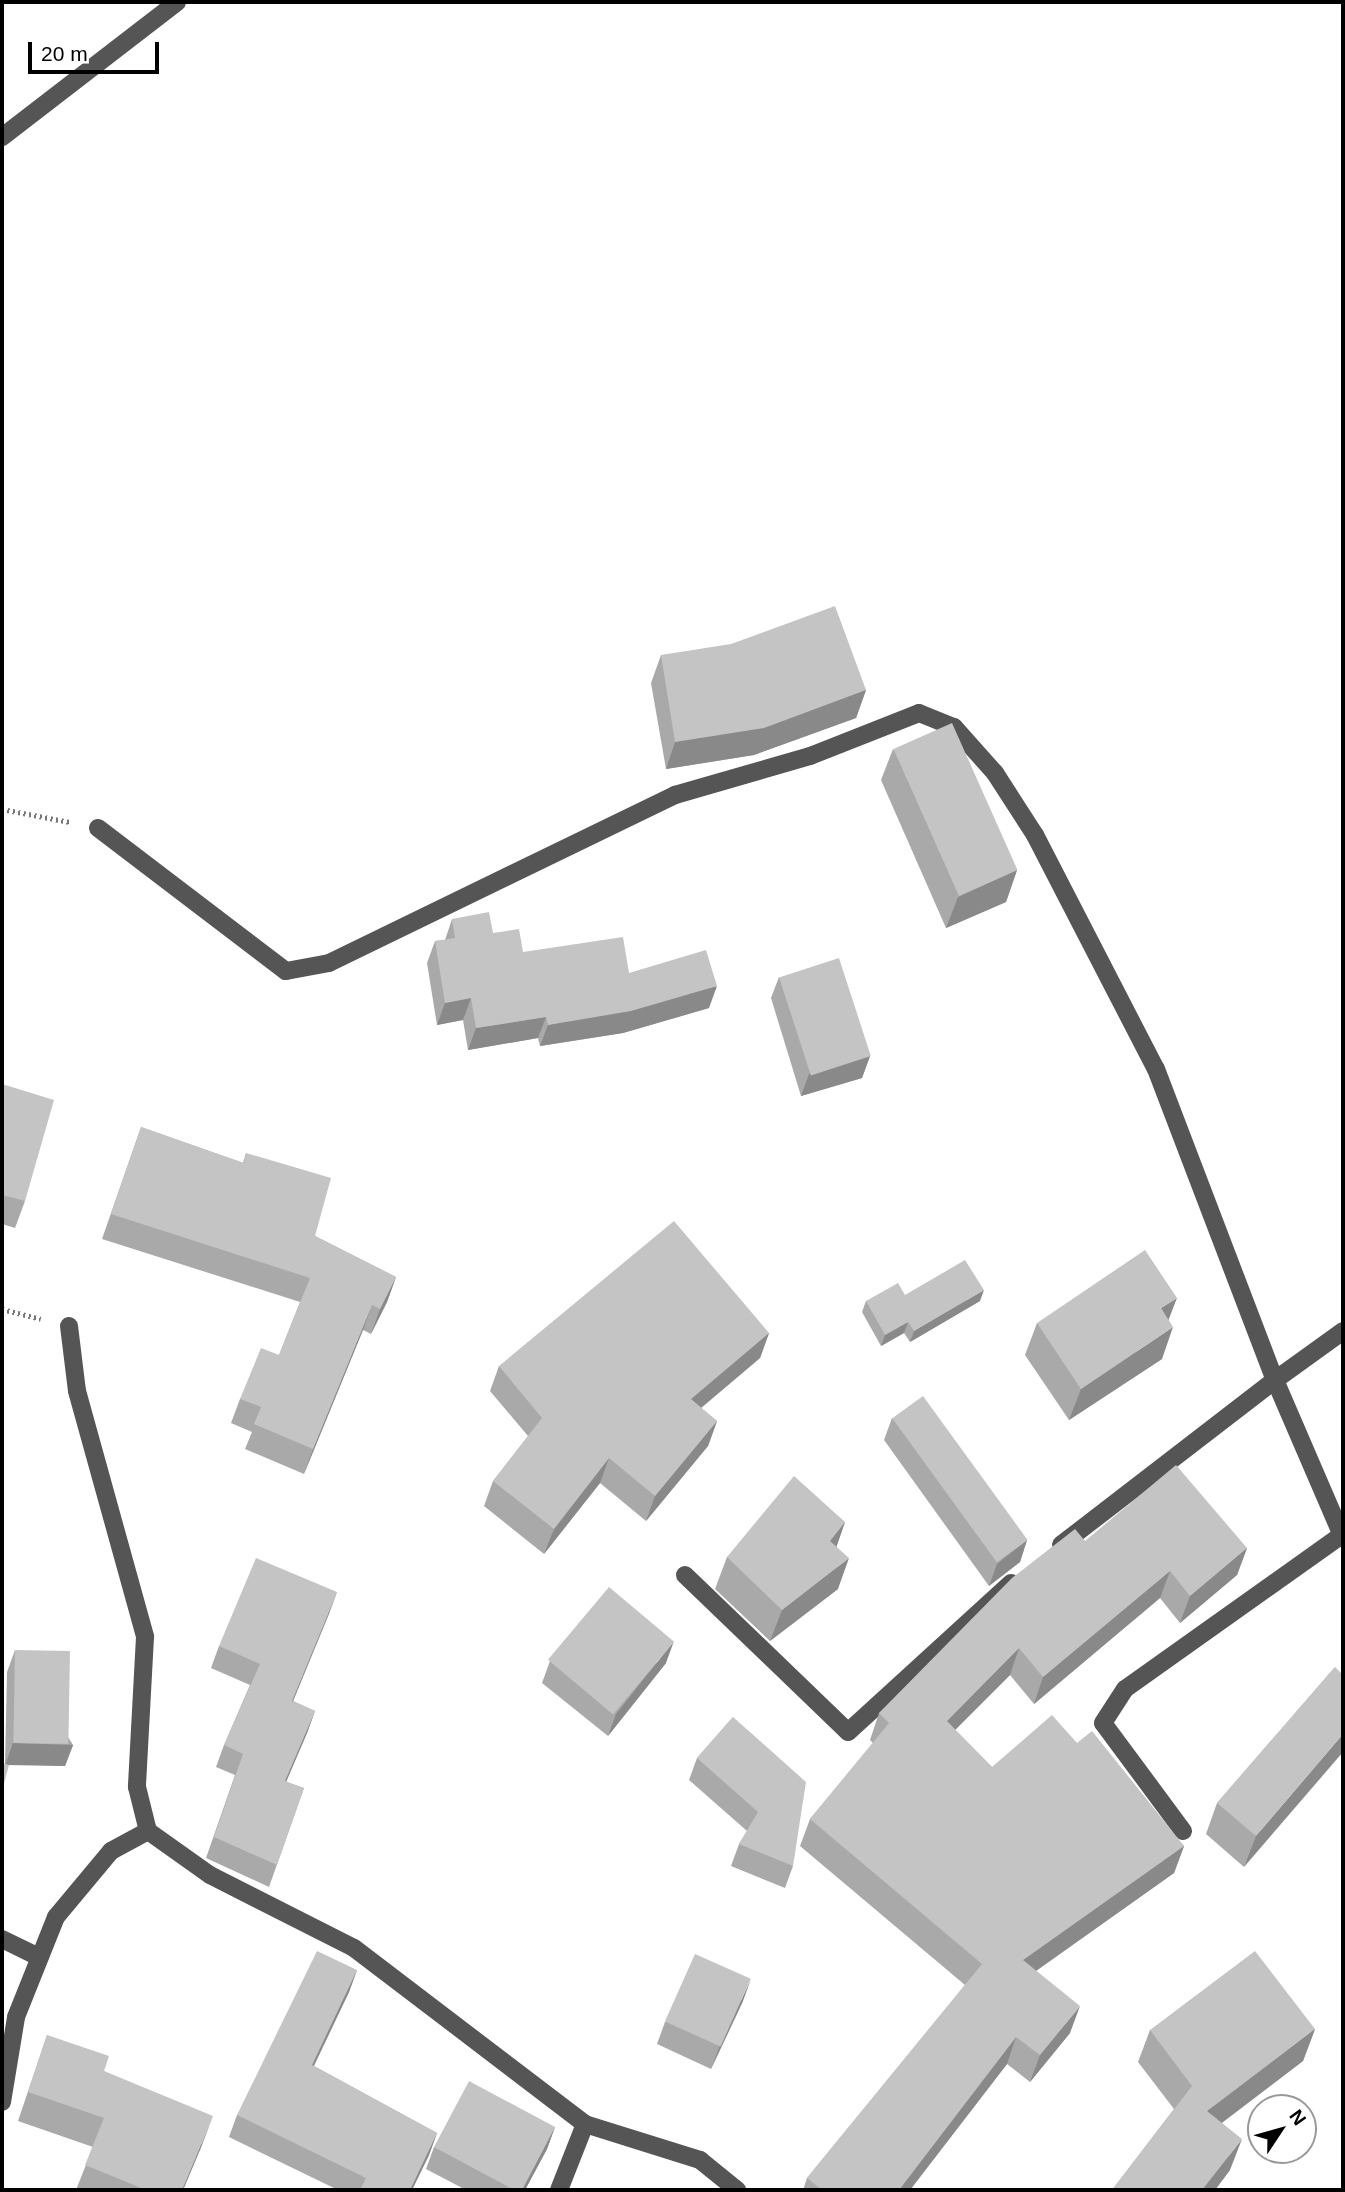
<!DOCTYPE html>
<style>
body{margin:0}
#map{position:relative;width:1345px;height:2192px;overflow:hidden;background:#fff;font-family:Helvetica,sans-serif}
div>[style]{position:absolute}
[style*='--x']{left:calc(var(--x)*1px);top:calc(var(--y)*1px);width:calc(var(--w)*1px);rotate:calc(var(--a)*1deg)}
.path>*{height:4.5px;margin-top:-2.25px;transform-origin:0;background:repeating-linear-gradient(90deg,#777 0 2px,transparent 0 5.5px)}
.minor>*{height:18px;margin:-9px;padding:0 9px;transform-origin:9px;border-radius:9px;background:#555}
.wall>*{inset:0;background:#a9a9a9}
.shaded-wall>*{inset:0;background:#898989}
.building>*{inset:0;background:#c4c4c4;transform-origin:0 0}
span{translate:-50% -50%;white-space:nowrap;text-align:center;line-height:1.15;-webkit-text-stroke:5px #fff;paint-order:stroke}
.frame{position:absolute;inset:0;border:4px solid #000;pointer-events:none}
.north{position:absolute;left:1247px;top:2094px;width:70px;height:70px;box-sizing:border-box;background:#fff;border:2px solid #999;border-radius:50%;rotate:54deg;font-size:19px;font-weight:700;line-height:28px;text-align:center;color:#000}
.north::after{content:'';display:block;margin:auto;width:24px;height:32px;background:#000;clip-path:polygon(50% 0,100% 100%,50% 72%,0 100%)}
.scale{position:absolute;left:28px;top:42px;width:131px;height:32px;box-sizing:border-box;border:4px solid #000;border-top:0;padding-left:9px;font-size:21px;line-height:24px;white-space:nowrap;color:#000;-webkit-text-stroke:5px #fff;paint-order:stroke}
</style>
<div id="map">
<div class="path">
<div style="--x:2;--y:809;--w:69;--a:10.8"></div>
<div style="--x:2;--y:1309;--w:40;--a:14.4"></div>
</div>
<div class="minor">
<div style="--x:2;--y:137;--w:221;--a:-37.6"></div>
<div style="--x:98;--y:828;--w:236;--a:37.3"></div>
<div style="--x:286;--y:971;--w:44;--a:-10.5"></div>
<div style="--x:329;--y:963;--w:385;--a:-25.9"></div>
<div style="--x:675;--y:795;--w:141;--a:-16.1"></div>
<div style="--x:810;--y:756;--w:117;--a:-21.5"></div>
<div style="--x:919;--y:713;--w:38;--a:22"></div>
<div style="--x:954;--y:727;--w:62;--a:48.3"></div>
<div style="--x:995;--y:773;--w:74;--a:57.2"></div>
<div style="--x:1035;--y:835;--w:263;--a:62.7"></div>
<div style="--x:1156;--y:1069;--w:333;--a:69.1"></div>
<div style="--x:1275;--y:1380;--w:270;--a:142.4"></div>
<div style="--x:69;--y:1326;--w:65;--a:83"></div>
<div style="--x:77;--y:1391;--w:255;--a:74.5"></div>
<div style="--x:145;--y:1637;--w:150;--a:93.1"></div>
<div style="--x:137;--y:1787;--w:45;--a:76"></div>
<div style="--x:148;--y:1831;--w:76;--a:35.4"></div>
<div style="--x:210;--y:1875;--w:161;--a:26.9"></div>
<div style="--x:354;--y:1948;--w:290;--a:37.3"></div>
<div style="--x:585;--y:2124;--w:121;--a:17.4"></div>
<div style="--x:700;--y:2160;--w:48;--a:39"></div>
<div style="--x:1343;--y:1331;--w:84;--a:144.2"></div>
<div style="--x:1275;--y:1380;--w:172;--a:66.7"></div>
<div style="--x:685;--y:1575;--w:226;--a:43.9"></div>
<div style="--x:848;--y:1732;--w:221;--a:-42.4"></div>
<div style="--x:1183;--y:1831;--w:134;--a:-126.5"></div>
<div style="--x:1103;--y:1723;--w:40;--a:-57.1"></div>
<div style="--x:1125;--y:1689;--w:266;--a:-35.4"></div>
<div style="--x:2;--y:1939;--w:39;--a:26"></div>
<div style="--x:2;--y:2102;--w:86;--a:-80.6"></div>
<div style="--x:16;--y:2017;--w:108;--a:-68.2"></div>
<div style="--x:56;--y:1917;--w:86;--a:-50.2"></div>
<div style="--x:111;--y:1851;--w:42;--a:-28.4"></div>
<div style="--x:559;--y:2190;--w:71;--a:-68.5"></div>
</div>
<div class="wall">
<div style="clip-path:polygon(661px 655px,866px 690px,856px 718px,754px 755px,666px 769px,651px 683px)"></div>
<div style="clip-path:polygon(893px 749px,1017px 870px,1006px 902px,946px 928px,881px 780px)"></div>
<div style="clip-path:polygon(452px 919px,493px 933px,523px 952px,629px 973px,709px 1008px,623px 1033px,540px 1046px,538px 1038px,468px 1050px,463px 1020px,437px 1025px,427px 963px,435px 941px,445px 940px)"></div>
<div style="clip-path:polygon(779px 977px,870px 1056px,862px 1078px,801px 1096px,771px 998px)"></div>
<div style="clip-path:polygon(2px 1084px,25px 1201px,15px 1228px,2px 1224px)"></div>
<div style="clip-path:polygon(141px 1127px,243px 1163px,246px 1153px,315px 1236px,396px 1277px,387px 1302px,371px 1334px,363px 1330px,304px 1474px,245px 1449px,252px 1432px,231px 1423px,240px 1399px,279px 1355px,300px 1302px,102px 1239px)"></div>
<div style="clip-path:polygon(905px 1295px,980px 1301px,910px 1342px,904px 1333px,881px 1346px,862px 1312px,866px 1301px)"></div>
<div style="clip-path:polygon(1037px 1323px,1162px 1359px,1069px 1420px,1025px 1355px)"></div>
<div style="clip-path:polygon(769px 1333px,760px 1358px,701px 1408px,717px 1421px,708px 1446px,646px 1521px,600px 1483px,544px 1554px,484px 1506px,493px 1481px,528px 1436px,490px 1391px,499px 1366px)"></div>
<div style="clip-path:polygon(892px 1418px,1027px 1540px,1020px 1562px,989px 1586px,884px 1440px)"></div>
<div style="clip-path:polygon(845px 1522px,836px 1547px,838px 1589px,770px 1641px,715px 1589px,727px 1557px)"></div>
<div style="clip-path:polygon(1085px 1541px,1247px 1548px,1237px 1575px,1180px 1623px,1160px 1598px,1034px 1704px,1010px 1675px,955px 1730px,992px 1767px,1077px 1743px,1184px 1846px,1174px 1873px,1036px 1971px,1070px 2033px,1030px 2082px,1007px 2064px,910px 2190px,803px 2190px,807px 2178px,965px 1985px,800px 1846px,810px 1819px,873px 1743px,870px 1740px,879px 1713px)"></div>
<div style="clip-path:polygon(337px 1592px,293px 1701px,315px 1711px,307px 1733px,286px 1782px,304px 1788px,269px 1887px,206px 1858px,235px 1775px,216px 1767px,224px 1745px,250px 1685px,211px 1668px,219px 1646px)"></div>
<div style="clip-path:polygon(15px 1650px,73px 1745px,65px 1766px,5px 1764px,7px 1672px)"></div>
<div style="clip-path:polygon(550px 1661px,666px 1663px,608px 1736px,542px 1683px)"></div>
<div style="clip-path:polygon(1335px 1667px,1244px 1867px,1206px 1834px,1217px 1803px)"></div>
<div style="clip-path:polygon(733px 1717px,793px 1866px,785px 1888px,731px 1866px,739px 1844px,747px 1831px,689px 1780px,697px 1758px)"></div>
<div style="clip-path:polygon(357px 1970px,349px 1992px,314px 2066px,437px 2133px,429px 2155px,412px 2190px,338px 2190px,229px 2137px,237px 2115px)"></div>
<div style="clip-path:polygon(743px 2001px,711px 2069px,657px 2044px,665px 2022px)"></div>
<div style="clip-path:polygon(1315px 2029px,1303px 2061px,1222px 2123px,1230px 2170px,1215px 2190px,1112px 2190px,1174px 2109px,1138px 2062px,1150px 2030px)"></div>
<div style="clip-path:polygon(47px 2035px,104px 2071px,202px 2145px,183px 2190px,76px 2190px,93px 2147px,18px 2121px)"></div>
<div style="clip-path:polygon(555px 2127px,547px 2149px,525px 2190px,466px 2190px,426px 2169px,434px 2147px)"></div>
</div>
<div class="shaded-wall">
<div style="clip-path:polygon(866px 690px,856px 718px,754px 755px,666px 769px,675px 742px)"></div>
<div style="clip-path:polygon(1017px 870px,1006px 902px,946px 928px,958px 897px)"></div>
<div style="clip-path:polygon(717px 986px,709px 1008px,623px 1033px,540px 1046px,548px 1025px)"></div>
<div style="clip-path:polygon(471px 998px,463px 1020px,437px 1025px,445px 1003px)"></div>
<div style="clip-path:polygon(546px 1017px,538px 1038px,468px 1050px,476px 1028px)"></div>
<div style="clip-path:polygon(870px 1056px,862px 1078px,801px 1096px,809px 1074px)"></div>
<div style="clip-path:polygon(396px 1277px,387px 1302px,371px 1334px,380px 1309px)"></div>
<div style="clip-path:polygon(984px 1290px,980px 1301px,910px 1342px,914px 1331px)"></div>
<div style="clip-path:polygon(1177px 1298px,1165px 1329px,1161px 1308px)"></div>
<div style="clip-path:polygon(372px 1305px,363px 1330px,304px 1474px,313px 1449px)"></div>
<div style="clip-path:polygon(908px 1322px,904px 1333px,881px 1346px,885px 1335px)"></div>
<div style="clip-path:polygon(1173px 1327px,1162px 1359px,1069px 1420px,1081px 1389px)"></div>
<div style="clip-path:polygon(769px 1333px,760px 1358px,682px 1424px,691px 1399px)"></div>
<div style="clip-path:polygon(717px 1421px,708px 1446px,646px 1521px,655px 1496px)"></div>
<div style="clip-path:polygon(609px 1458px,600px 1483px,544px 1554px,554px 1529px)"></div>
<div style="clip-path:polygon(845px 1522px,834px 1554px,830px 1541px)"></div>
<div style="clip-path:polygon(1027px 1540px,1020px 1562px,989px 1586px,997px 1564px)"></div>
<div style="clip-path:polygon(1247px 1548px,1237px 1575px,1180px 1623px,1190px 1596px)"></div>
<div style="clip-path:polygon(849px 1558px,838px 1589px,770px 1641px,782px 1610px)"></div>
<div style="clip-path:polygon(1170px 1571px,1160px 1598px,1034px 1704px,1043px 1677px)"></div>
<div style="clip-path:polygon(337px 1592px,329px 1614px,284px 1723px,292px 1701px)"></div>
<div style="clip-path:polygon(674px 1641px,666px 1663px,608px 1736px,616px 1714px)"></div>
<div style="clip-path:polygon(1019px 1648px,1010px 1675px,937px 1748px,947px 1721px)"></div>
<div style="clip-path:polygon(315px 1711px,307px 1733px,277px 1803px,285px 1781px)"></div>
<div style="clip-path:polygon(1343px 1734px,1343px 1752px,1244px 1867px,1256px 1836px)"></div>
<div style="clip-path:polygon(13px 1743px,73px 1745px,65px 1766px,5px 1765px)"></div>
<div style="clip-path:polygon(1184px 1846px,1174px 1873px,1013px 1987px,1023px 1960px)"></div>
<div style="clip-path:polygon(357px 1970px,349px 1992px,304px 2086px,312px 2065px)"></div>
<div style="clip-path:polygon(751px 1979px,743px 2001px,711px 2069px,719px 2048px)"></div>
<div style="clip-path:polygon(1080px 2006px,1070px 2033px,1030px 2082px,1040px 2055px)"></div>
<div style="clip-path:polygon(1315px 2029px,1303px 2061px,1195px 2143px,1207px 2111px)"></div>
<div style="clip-path:polygon(1016px 2037px,1007px 2064px,910px 2190px,899px 2190px)"></div>
<div style="clip-path:polygon(213px 2116px,202px 2145px,183px 2190px,182px 2190px)"></div>
<div style="clip-path:polygon(555px 2127px,547px 2149px,525px 2190px,522px 2190px)"></div>
<div style="clip-path:polygon(437px 2133px,429px 2155px,412px 2190px,410px 2190px)"></div>
<div style="clip-path:polygon(1242px 2139px,1230px 2170px,1215px 2190px,1202px 2190px)"></div>
</div>
<div class="building">
<div style="clip-path:polygon(835px 606px,866px 690px,764px 728px,675px 742px,661px 655px,731px 644px)"></div>
<div style="left:952px;top:723px;width:161px;height:64px;rotate:66deg"></div>
<div style="clip-path:polygon(489px 912px,493px 933px,519px 929px,523px 952px,623px 937px,629px 973px,706px 950px,717px 986px,631px 1011px,548px 1025px,546px 1017px,476px 1028px,471px 998px,445px 1003px,435px 941px,455px 938px,452px 919px)"></div>
<div style="left:839px;top:958px;width:103px;height:63px;rotate:72deg"></div>
<div style="clip-path:polygon(2px 1084px,54px 1100px,25px 1201px,2px 1195px)"></div>
<div style="clip-path:polygon(141px 1127px,244px 1163px,246px 1153px,331px 1178px,315px 1236px,396px 1277px,380px 1309px,372px 1305px,313px 1449px,254px 1424px,261px 1407px,240px 1399px,261px 1348px,279px 1355px,310px 1278px,111px 1214px)"></div>
<div style="clip-path:polygon(674px 1221px,769px 1333px,691px 1399px,717px 1421px,655px 1496px,609px 1458px,554px 1529px,493px 1481px,542px 1418px,499px 1366px)"></div>
<div style="clip-path:polygon(1145px 1250px,1177px 1298px,1161px 1308px,1173px 1327px,1081px 1389px,1037px 1323px)"></div>
<div style="clip-path:polygon(965px 1260px,984px 1290px,914px 1331px,908px 1322px,885px 1335px,866px 1301px,898px 1283px,905px 1295px)"></div>
<div style="left:923px;top:1396px;width:178px;height:38px;rotate:54deg"></div>
<div style="clip-path:polygon(1176px 1465px,1247px 1548px,1190px 1596px,1170px 1571px,1043px 1677px,1019px 1648px,947px 1721px,992px 1767px,1052px 1715px,1077px 1743px,1092px 1731px,1184px 1846px,1023px 1960px,1080px 2006px,1040px 2055px,1016px 2037px,899px 2190px,822px 2190px,807px 2178px,982px 1964px,810px 1819px,889px 1723px,879px 1713px,1012px 1578px,1075px 1529px,1085px 1541px)"></div>
<div style="clip-path:polygon(794px 1476px,845px 1522px,830px 1541px,849px 1558px,782px 1610px,727px 1557px)"></div>
<div style="clip-path:polygon(256px 1558px,337px 1592px,292px 1701px,315px 1711px,285px 1781px,304px 1788px,277px 1865px,214px 1837px,243px 1754px,224px 1745px,260px 1664px,219px 1646px)"></div>
<div style="left:609px;top:1587px;width:85px;height:95px;rotate:40deg"></div>
<div style="left:15px;top:1650px;width:55px;height:93px;rotate:1deg"></div>
<div style="clip-path:polygon(1335px 1667px,1343px 1675px,1343px 1734px,1256px 1836px,1217px 1803px)"></div>
<div style="clip-path:polygon(733px 1717px,806px 1782px,793px 1866px,739px 1844px,758px 1812px,697px 1758px)"></div>
<div style="clip-path:polygon(2px 1763px,9px 1765px,2px 1791px)"></div>
<div style="clip-path:polygon(317px 1951px,357px 1970px,312px 2065px,437px 2133px,410px 2190px,360px 2190px,366px 2178px,237px 2115px)"></div>
<div style="clip-path:polygon(1255px 1951px,1315px 2029px,1207px 2111px,1242px 2139px,1202px 2190px,1112px 2190px,1192px 2086px,1150px 2030px)"></div>
<div style="left:695px;top:1954px;width:61px;height:74px;rotate:24deg"></div>
<div style="clip-path:polygon(47px 2035px,109px 2056px,104px 2071px,213px 2116px,182px 2190px,146px 2190px,85px 2165px,104px 2118px,28px 2092px)"></div>
<div style="clip-path:polygon(469px 2081px,555px 2127px,522px 2190px,514px 2190px,434px 2147px)"></div>
</div>
<div class="frame"></div>
<div class="north">N</div>
<div class="scale">20 m</div>
</div>
